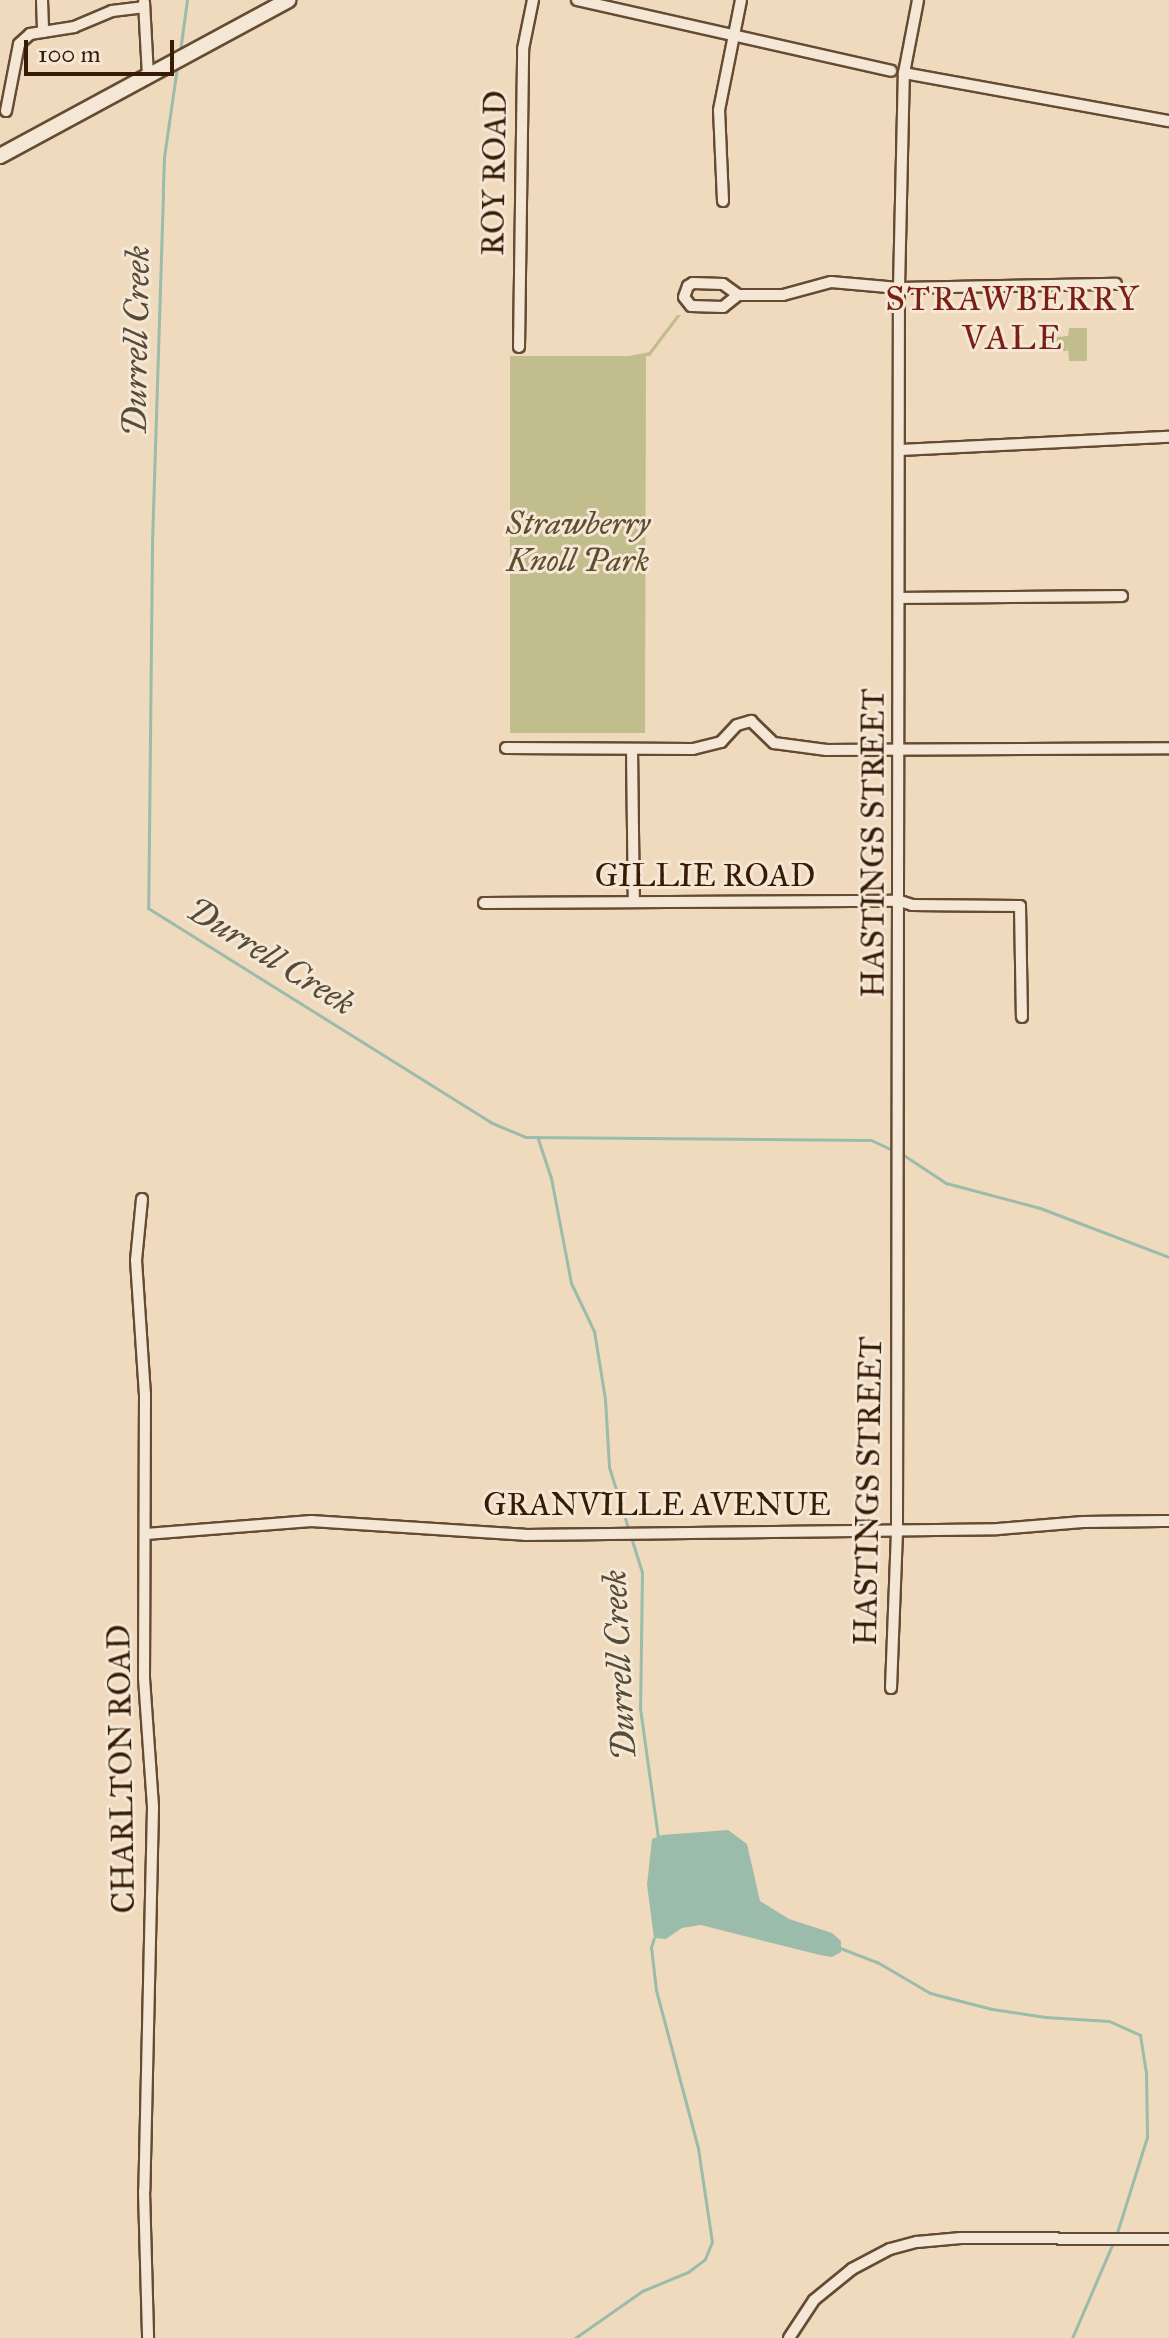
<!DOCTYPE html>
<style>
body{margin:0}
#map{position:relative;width:1169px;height:2338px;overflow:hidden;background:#efdabe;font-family:"IM FELL Great Primer",serif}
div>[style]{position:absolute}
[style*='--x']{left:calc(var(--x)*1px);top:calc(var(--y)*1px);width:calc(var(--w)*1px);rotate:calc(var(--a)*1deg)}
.green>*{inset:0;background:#c1bd8c}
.water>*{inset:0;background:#9bbbab}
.stream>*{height:3px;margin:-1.5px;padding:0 1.5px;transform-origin:1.5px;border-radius:1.5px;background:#9bbbab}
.roads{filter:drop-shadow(2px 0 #654b33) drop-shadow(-2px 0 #654b33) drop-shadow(0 2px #654b33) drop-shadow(0 -2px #654b33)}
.street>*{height:10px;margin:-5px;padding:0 5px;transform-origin:5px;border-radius:5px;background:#f5e7d5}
.secondary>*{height:14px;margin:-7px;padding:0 7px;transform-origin:7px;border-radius:7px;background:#f5e7d5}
span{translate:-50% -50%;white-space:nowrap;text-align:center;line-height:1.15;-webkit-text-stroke:6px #f5e7d5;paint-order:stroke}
.street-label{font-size:32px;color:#371b05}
.park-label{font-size:32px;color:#604c2e;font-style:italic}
.neighbourhood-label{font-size:34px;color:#7a1f14;letter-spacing:2px}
.water-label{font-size:34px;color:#554b37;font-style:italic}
.scale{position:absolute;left:24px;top:40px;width:150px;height:36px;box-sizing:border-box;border:4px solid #371b05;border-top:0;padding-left:10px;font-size:24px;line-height:28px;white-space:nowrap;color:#371b05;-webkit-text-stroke:6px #f5e7d5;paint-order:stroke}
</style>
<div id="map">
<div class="green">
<div style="clip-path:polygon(677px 315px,681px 315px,650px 356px,646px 356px,645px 733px,510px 733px,510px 356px,629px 356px,649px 352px)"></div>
<div style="clip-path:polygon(1069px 328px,1087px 328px,1087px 361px,1069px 361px,1068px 348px,1067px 351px,1047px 351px,1047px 338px,1068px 336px)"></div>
</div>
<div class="water">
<div style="clip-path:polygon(728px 1830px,747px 1844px,760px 1901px,789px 1919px,832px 1933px,841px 1941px,841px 1952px,832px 1957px,820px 1955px,701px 1925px,682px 1928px,666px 1939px,654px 1938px,647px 1885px,652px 1839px,662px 1835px)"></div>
</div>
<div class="stream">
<div style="--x:180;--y:51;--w:51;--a:-82.2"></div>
<div style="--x:177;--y:67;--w:91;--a:98.2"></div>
<div style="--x:164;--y:157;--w:36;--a:92"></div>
<div style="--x:163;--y:193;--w:355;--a:91.8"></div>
<div style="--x:152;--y:548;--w:360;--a:90.6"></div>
<div style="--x:148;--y:908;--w:403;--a:32"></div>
<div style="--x:490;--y:1122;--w:39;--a:23"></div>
<div style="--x:526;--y:1137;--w:345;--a:0.5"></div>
<div style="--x:871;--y:1140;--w:26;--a:25"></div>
<div style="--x:538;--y:1139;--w:41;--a:71.6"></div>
<div style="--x:551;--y:1178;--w:107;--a:79.2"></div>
<div style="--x:571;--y:1283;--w:53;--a:64.4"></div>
<div style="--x:594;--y:1331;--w:69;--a:80.8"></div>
<div style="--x:605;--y:1399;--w:68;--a:86.6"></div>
<div style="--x:609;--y:1467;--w:110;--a:72.6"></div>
<div style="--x:642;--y:1572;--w:136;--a:90.8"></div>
<div style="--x:640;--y:1708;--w:130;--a:82.1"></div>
<div style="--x:902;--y:1154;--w:53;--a:33.4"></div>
<div style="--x:946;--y:1183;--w:97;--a:14.9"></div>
<div style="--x:1040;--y:1208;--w:138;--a:20.8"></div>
<div style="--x:840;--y:1948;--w:40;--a:21"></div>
<div style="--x:877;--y:1962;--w:61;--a:30.3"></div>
<div style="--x:930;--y:1993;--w:64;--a:14.5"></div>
<div style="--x:992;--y:2009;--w:54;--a:8.6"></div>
<div style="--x:1045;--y:2017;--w:64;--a:3.6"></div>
<div style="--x:1109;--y:2021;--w:34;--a:24"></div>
<div style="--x:1140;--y:2035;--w:36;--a:81"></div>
<div style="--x:1146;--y:2071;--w:66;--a:89.1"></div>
<div style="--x:1147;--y:2137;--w:104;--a:107.4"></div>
<div style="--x:575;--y:2338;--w:82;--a:-35"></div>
<div style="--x:642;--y:2291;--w:50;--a:-22.4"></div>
<div style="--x:688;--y:2272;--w:21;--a:-37"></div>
<div style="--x:705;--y:2259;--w:18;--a:-68"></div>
<div style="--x:712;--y:2242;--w:95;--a:-98.5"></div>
<div style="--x:698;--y:2148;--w:163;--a:-104.9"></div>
<div style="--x:656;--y:1990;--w:43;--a:-96.6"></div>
<div style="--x:651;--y:1947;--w:9;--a:-72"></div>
<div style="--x:1072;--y:2338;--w:103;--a:-66.7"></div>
</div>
<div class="roads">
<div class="street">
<div style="--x:42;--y:0;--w:32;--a:88"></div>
<div style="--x:577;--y:0;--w:322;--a:12.7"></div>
<div style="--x:144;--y:2;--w:75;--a:86.9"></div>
<div style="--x:904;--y:73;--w:269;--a:10.3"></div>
<div style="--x:6;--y:111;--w:68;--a:-79"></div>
<div style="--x:19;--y:44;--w:15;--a:-42"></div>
<div style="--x:30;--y:34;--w:45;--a:-9"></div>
<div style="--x:74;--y:27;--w:41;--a:-22.8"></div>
<div style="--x:112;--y:11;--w:31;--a:-7"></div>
<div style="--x:723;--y:201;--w:91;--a:-92.5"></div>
<div style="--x:719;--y:110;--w:112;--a:-78.7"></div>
<div style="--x:738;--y:295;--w:19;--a:141"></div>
<div style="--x:723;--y:307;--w:32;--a:-178"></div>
<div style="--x:691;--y:306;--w:11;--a:-128"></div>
<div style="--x:684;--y:297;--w:12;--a:-70"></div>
<div style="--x:688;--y:286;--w:6;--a:-31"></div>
<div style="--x:693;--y:283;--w:30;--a:2"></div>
<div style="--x:723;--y:284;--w:19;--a:36"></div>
<div style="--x:738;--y:295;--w:45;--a:0"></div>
<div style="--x:783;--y:295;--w:50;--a:-15.2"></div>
<div style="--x:831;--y:282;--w:68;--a:5"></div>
<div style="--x:899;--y:288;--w:217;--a:-1.1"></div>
<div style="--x:519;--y:347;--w:298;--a:-89.2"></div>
<div style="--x:523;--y:49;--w:50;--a:-78.5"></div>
<div style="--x:900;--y:450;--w:269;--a:-2.8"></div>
<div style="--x:901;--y:598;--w:221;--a:-0.5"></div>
<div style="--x:506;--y:748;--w:187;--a:0.3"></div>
<div style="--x:693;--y:749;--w:29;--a:-14"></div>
<div style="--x:721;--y:742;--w:23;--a:-47"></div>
<div style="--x:737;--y:725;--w:15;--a:-16"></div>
<div style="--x:751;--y:721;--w:32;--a:44"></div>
<div style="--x:774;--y:743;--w:53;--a:7.5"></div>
<div style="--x:827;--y:750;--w:342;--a:-0.3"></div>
<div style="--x:632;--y:749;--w:153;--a:89.3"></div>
<div style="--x:484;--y:903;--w:416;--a:-0.3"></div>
<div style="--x:900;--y:901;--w:13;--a:18"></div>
<div style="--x:912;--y:905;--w:108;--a:0.5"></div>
<div style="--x:1020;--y:906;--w:111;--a:89"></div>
<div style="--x:142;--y:1199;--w:61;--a:95.6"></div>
<div style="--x:136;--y:1260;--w:134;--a:86.2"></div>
<div style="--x:145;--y:1394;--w:284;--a:90.2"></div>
<div style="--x:144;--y:1678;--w:130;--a:86"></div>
<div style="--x:153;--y:1808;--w:383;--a:91.3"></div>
<div style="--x:144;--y:2191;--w:147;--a:88.4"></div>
<div style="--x:146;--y:1534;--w:166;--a:-4.5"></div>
<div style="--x:311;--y:1521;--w:214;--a:3.7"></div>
<div style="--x:525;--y:1535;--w:473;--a:-0.7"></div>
<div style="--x:998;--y:1529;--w:85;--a:-4.7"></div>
<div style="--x:1083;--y:1522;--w:86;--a:-0.7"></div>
<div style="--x:891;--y:1688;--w:158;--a:-87.8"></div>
<div style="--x:897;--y:1530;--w:1242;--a:-89.91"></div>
<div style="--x:899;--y:288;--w:215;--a:-88.7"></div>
<div style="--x:904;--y:73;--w:74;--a:-79.1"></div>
<div style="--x:789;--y:2338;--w:45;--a:-56.7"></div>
<div style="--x:814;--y:2300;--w:49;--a:-39.2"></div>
<div style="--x:852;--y:2269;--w:43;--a:-27.8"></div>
<div style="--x:890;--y:2249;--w:28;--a:-15"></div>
<div style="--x:917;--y:2242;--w:44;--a:-5.2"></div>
<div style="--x:961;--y:2238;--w:208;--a:0.3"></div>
</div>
<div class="secondary">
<div style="--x:0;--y:156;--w:328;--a:-28.4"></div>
</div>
</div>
<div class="street-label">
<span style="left:495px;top:173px;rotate:-89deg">ROY ROAD</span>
<span style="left:874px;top:843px;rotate:-90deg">HASTINGS STREET</span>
<span style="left:705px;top:876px">GILLIE ROAD</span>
<span style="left:869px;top:1491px;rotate:-89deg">HASTINGS STREET</span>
<span style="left:657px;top:1505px">GRANVILLE AVENUE</span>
<span style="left:122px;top:1769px;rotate:-91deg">CHARLTON ROAD</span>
</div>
<div class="park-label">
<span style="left:578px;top:543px">Strawberry<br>Knoll Park</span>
</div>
<div class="neighbourhood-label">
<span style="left:1013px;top:318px">STRAWBERRY<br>VALE</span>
</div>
<div class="water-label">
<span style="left:136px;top:341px;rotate:-89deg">Durrell Creek</span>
<span style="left:271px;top:956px;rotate:32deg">Durrell Creek</span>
<span style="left:619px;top:1665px;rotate:-93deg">Durrell Creek</span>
</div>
<div class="scale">100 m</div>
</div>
